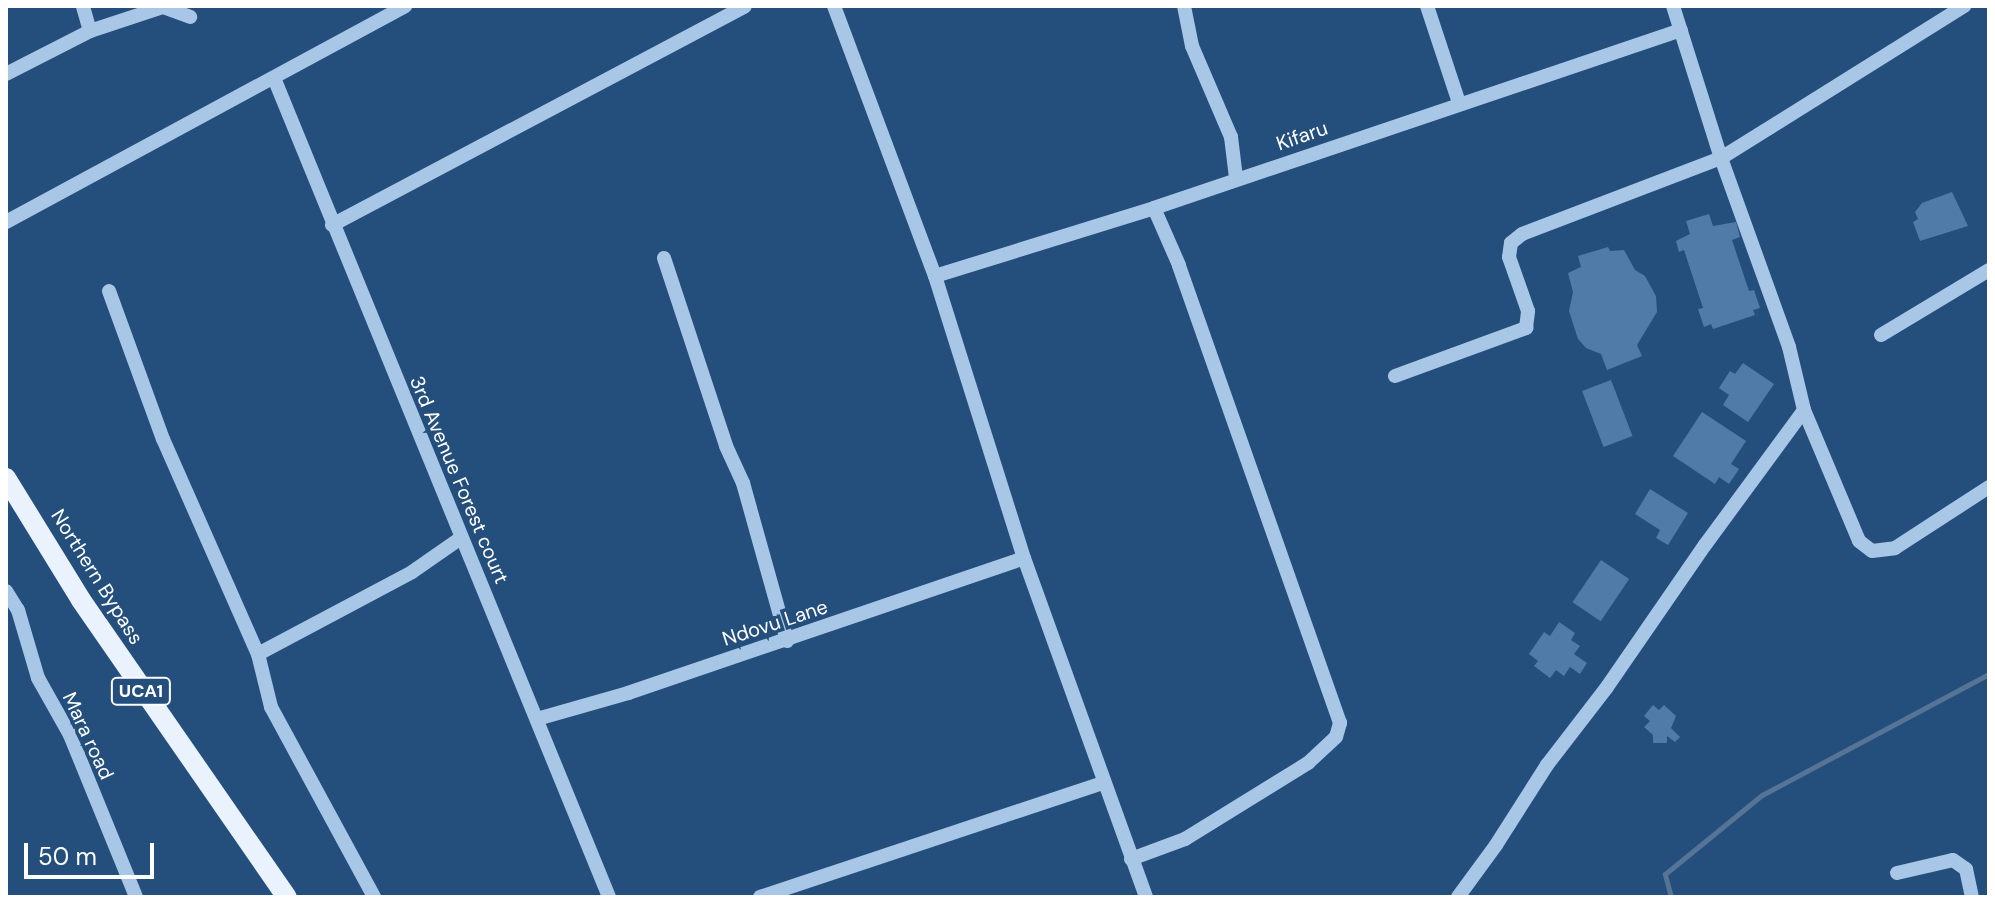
<!DOCTYPE html>
<style>
body{margin:0}
#map{position:relative;width:1995px;height:903px;overflow:hidden;background:#244f7d;font-family:"DM Sans",sans-serif}
div>[style]{position:absolute}
[style*='--x']{left:calc(var(--x)*1px);top:calc(var(--y)*1px);width:calc(var(--w)*1px);rotate:calc(var(--a)*1deg)}
.stream>*{height:5px;margin:-2.5px;padding:0 2.5px;transform-origin:2.5px;border-radius:2.5px;background:#557496}
.building>*{inset:0;background:#507ba8;transform-origin:0 0}
.minor>*{height:14px;margin:-7px;padding:0 7px;transform-origin:7px;border-radius:7px;background:#a8c7e6}
.major>*{height:20px;margin:-10px;padding:0 10px;transform-origin:10px;border-radius:10px;background:#e9f2fd}
span{translate:-50% -50%;white-space:nowrap;text-align:center;line-height:1.15;-webkit-text-stroke:7px #244f7d;paint-order:stroke}
.shield-label span{padding:2px 6px;background:#244f7d;border:2px solid;border-radius:6px;-webkit-text-stroke-width:0}
.shield-label{font-size:18px;color:#fff;font-weight:700}
.street-label{font-size:20px;color:#fff}
.frame{position:absolute;inset:0;border:8px solid #fff;pointer-events:none}
.scale{position:absolute;left:24px;top:843px;width:130px;height:36px;box-sizing:border-box;border:4px solid #fff;border-top:0;padding-left:10px;font-size:24px;line-height:28px;white-space:nowrap;color:#fff;-webkit-text-stroke:6px #244f7d;paint-order:stroke}
</style>
<div id="map">
<div class="stream">
<div style="--x:1671;--y:897;--w:24;--a:-105"></div>
<div style="--x:1665;--y:874;--w:125;--a:-39.2"></div>
<div style="--x:1762;--y:795;--w:257;--a:-28.1"></div>
</div>
<div class="building">
<div style="clip-path:polygon(1952px 192px,1968px 226px,1920px 241px,1913px 222px,1918px 219px,1915px 212px,1922px 203px)"></div>
<div style="clip-path:polygon(1709px 214px,1713px 226px,1736px 222px,1740px 237px,1732px 240px,1749px 291px,1754px 290px,1760px 308px,1753px 310px,1755px 315px,1713px 329px,1711px 324px,1704px 327px,1698px 309px,1703px 308px,1684px 250px,1679px 252px,1676px 241px,1690px 234px,1686px 221px)"></div>
<div style="clip-path:polygon(1608px 247px,1610px 251px,1624px 250px,1635px 270px,1645px 276px,1656px 296px,1657px 312px,1637px 345px,1642px 356px,1607px 370px,1601px 354px,1586px 348px,1578px 339px,1569px 311px,1573px 292px,1568px 273px,1581px 267px,1578px 256px)"></div>
<div style="clip-path:polygon(1743px 363px,1774px 384px,1748px 422px,1723px 405px,1729px 395px,1719px 388px,1730px 371px,1735px 374px)"></div>
<div style="left:1611px;top:380px;width:60px;height:31px;rotate:69deg"></div>
<div style="clip-path:polygon(1702px 412px,1746px 441px,1731px 464px,1739px 469px,1729px 484px,1719px 477px,1715px 484px,1673px 456px)"></div>
<div style="clip-path:polygon(1650px 489px,1688px 513px,1668px 545px,1656px 538px,1660px 530px,1635px 514px)"></div>
<div style="left:1601px;top:560px;width:34px;height:51px;rotate:34deg"></div>
<div style="clip-path:polygon(1559px 622px,1575px 633px,1571px 640px,1580px 646px,1574px 654px,1587px 663px,1580px 674px,1570px 667px,1564px 676px,1556px 670px,1550px 678px,1534px 666px,1538px 661px,1529px 654px,1544px 632px,1550px 636px)"></div>
<div style="clip-path:polygon(1653px 705px,1659px 710px,1664px 705px,1676px 716px,1671px 728px,1680px 737px,1675px 742px,1667px 736px,1667px 743px,1653px 743px,1653px 735px,1644px 727px,1650px 721px,1644px 716px)"></div>
</div>
<div class="minor">
<div style="--x:834;--y:6;--w:288;--a:69.5"></div>
<div style="--x:935;--y:276;--w:296;--a:72.5"></div>
<div style="--x:1024;--y:558;--w:360;--a:70.2"></div>
<div style="--x:1184;--y:6;--w:41;--a:78.7"></div>
<div style="--x:1192;--y:46;--w:99;--a:66.8"></div>
<div style="--x:1231;--y:137;--w:41;--a:83"></div>
<div style="--x:1427;--y:6;--w:102;--a:71.7"></div>
<div style="--x:1673;--y:6;--w:159;--a:72.5"></div>
<div style="--x:1721;--y:158;--w:201;--a:70.2"></div>
<div style="--x:1789;--y:347;--w:65;--a:76.6"></div>
<div style="--x:1804;--y:410;--w:142;--a:67.2"></div>
<div style="--x:1859;--y:541;--w:16;--a:38"></div>
<div style="--x:1872;--y:551;--w:23;--a:-7"></div>
<div style="--x:1895;--y:548;--w:112;--a:-33"></div>
<div style="--x:90;--y:31;--w:77;--a:-18.2"></div>
<div style="--x:163;--y:7;--w:29;--a:20"></div>
<div style="--x:6;--y:74;--w:94;--a:-27.1"></div>
<div style="--x:90;--y:31;--w:26;--a:-106"></div>
<div style="--x:274;--y:78;--w:885;--a:67.75"></div>
<div style="--x:6;--y:222;--w:454;--a:-28.4"></div>
<div style="--x:332;--y:225;--w:467;--a:-27.9"></div>
<div style="--x:664;--y:258;--w:198;--a:71.7"></div>
<div style="--x:726;--y:446;--w:41;--a:65.3"></div>
<div style="--x:743;--y:483;--w:164;--a:74.4"></div>
<div style="--x:935;--y:276;--w:229;--a:-17.2"></div>
<div style="--x:1154;--y:208;--w:556;--a:-18.66"></div>
<div style="--x:109;--y:291;--w:158;--a:70"></div>
<div style="--x:163;--y:439;--w:235;--a:66.2"></div>
<div style="--x:258;--y:654;--w:174;--a:-28"></div>
<div style="--x:412;--y:572;--w:60;--a:-34.8"></div>
<div style="--x:1881;--y:335;--w:126;--a:-31"></div>
<div style="--x:1395;--y:376;--w:140;--a:-20.1"></div>
<div style="--x:1526;--y:328;--w:17;--a:-83"></div>
<div style="--x:1528;--y:311;--w:57;--a:-109.4"></div>
<div style="--x:1509;--y:257;--w:14;--a:-82"></div>
<div style="--x:1511;--y:243;--w:14;--a:-39"></div>
<div style="--x:1522;--y:234;--w:213;--a:-20.9"></div>
<div style="--x:1721;--y:158;--w:287;--a:-32"></div>
<div style="--x:6;--y:591;--w:22;--a:58"></div>
<div style="--x:18;--y:610;--w:71;--a:73.6"></div>
<div style="--x:38;--y:678;--w:65;--a:60.7"></div>
<div style="--x:70;--y:735;--w:175;--a:67.8"></div>
<div style="--x:258;--y:654;--w:55;--a:76.2"></div>
<div style="--x:271;--y:707;--w:216;--a:61.5"></div>
<div style="--x:537;--y:719;--w:95;--a:-15.9"></div>
<div style="--x:628;--y:693;--w:418;--a:-18.8"></div>
<div style="--x:1131;--y:859;--w:58;--a:-20.3"></div>
<div style="--x:1185;--y:839;--w:145;--a:-31.7"></div>
<div style="--x:1308;--y:763;--w:38;--a:-43"></div>
<div style="--x:1336;--y:737;--w:15;--a:-74"></div>
<div style="--x:1340;--y:723;--w:485;--a:-109.4"></div>
<div style="--x:1179;--y:265;--w:62;--a:-113.7"></div>
<div style="--x:1897;--y:873;--w:57;--a:-13.1"></div>
<div style="--x:1953;--y:860;--w:16;--a:35"></div>
<div style="--x:1966;--y:869;--w:29;--a:78"></div>
<div style="--x:760;--y:897;--w:360;--a:-18.4"></div>
<div style="--x:1458;--y:897;--w:64;--a:-53.8"></div>
<div style="--x:1496;--y:845;--w:95;--a:-57.5"></div>
<div style="--x:1547;--y:765;--w:98;--a:-52.4"></div>
<div style="--x:1607;--y:687;--w:173;--a:-55.4"></div>
<div style="--x:1705;--y:545;--w:167;--a:-53.7"></div>
</div>
<div class="major">
<div style="--x:6;--y:478;--w:143;--a:58.4"></div>
<div style="--x:81;--y:600;--w:361;--a:55.3"></div>
</div>
<div class="shield-label">
<span style="left:141px;top:691px">UCA1</span>
</div>
<div class="street-label">
<span style="left:1302px;top:136px;rotate:-19deg">Kifaru</span>
<span style="left:459px;top:480px;rotate:67deg">3rd Avenue Forest court</span>
<span style="left:97px;top:577px;rotate:58deg">Northern Bypass</span>
<span style="left:775px;top:623px;rotate:-18deg">Ndovu Lane</span>
<span style="left:88px;top:736px;rotate:65deg">Mara road</span>
</div>
<div class="frame"></div>
<div class="scale">50 m</div>
</div>
